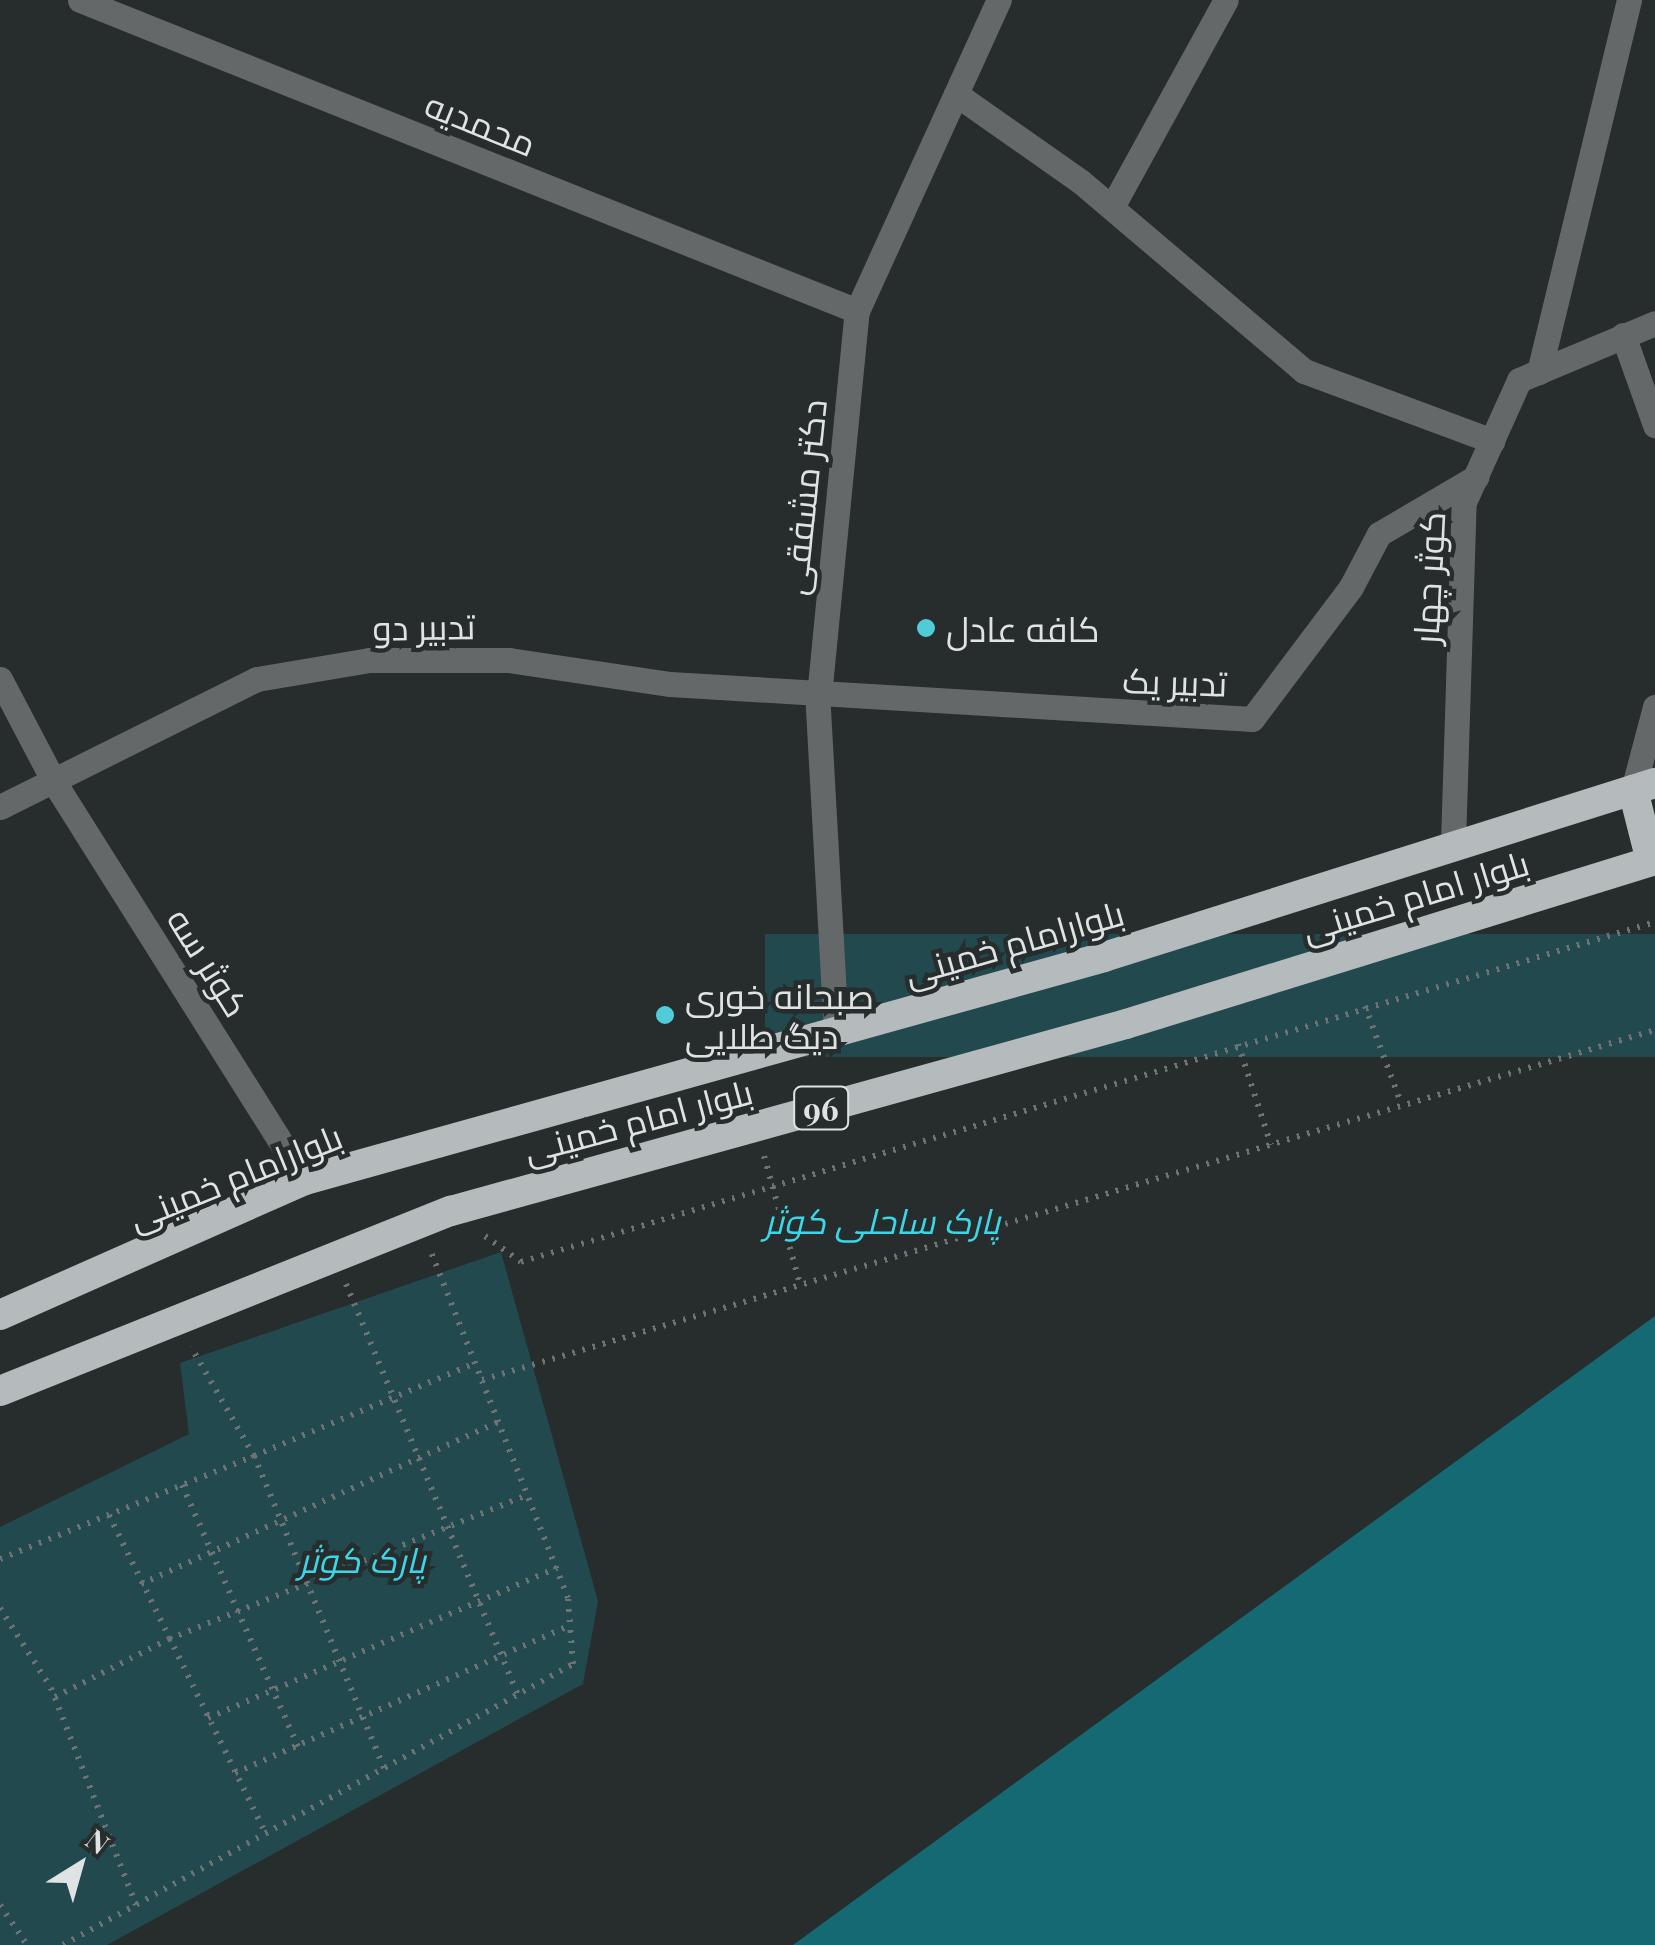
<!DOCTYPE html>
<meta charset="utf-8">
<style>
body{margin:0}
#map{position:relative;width:1655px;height:1945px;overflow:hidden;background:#272c2d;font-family:"Playfair Display",Cairo,serif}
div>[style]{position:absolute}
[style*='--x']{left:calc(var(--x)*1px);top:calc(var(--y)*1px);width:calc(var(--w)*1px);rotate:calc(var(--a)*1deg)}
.green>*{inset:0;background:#22494e;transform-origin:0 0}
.water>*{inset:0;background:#146972}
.path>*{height:6px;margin-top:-3px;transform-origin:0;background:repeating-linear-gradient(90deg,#6e7273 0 2.5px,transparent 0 10.5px)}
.minor>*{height:25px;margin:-12.5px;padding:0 12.5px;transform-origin:12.5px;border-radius:12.5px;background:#656868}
.highway>*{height:30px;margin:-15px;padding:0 15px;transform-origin:15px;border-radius:15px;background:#b5bbbc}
.dots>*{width:28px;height:28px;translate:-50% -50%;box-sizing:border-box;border:5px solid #272c2d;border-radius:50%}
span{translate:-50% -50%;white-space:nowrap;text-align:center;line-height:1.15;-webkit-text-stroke:9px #272c2d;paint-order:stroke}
.shield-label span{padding:2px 8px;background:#272c2d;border:2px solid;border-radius:8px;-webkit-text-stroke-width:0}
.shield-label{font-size:32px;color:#e0e3e4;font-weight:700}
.street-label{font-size:35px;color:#e0e3e4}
.poi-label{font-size:35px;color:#e0e3e4}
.left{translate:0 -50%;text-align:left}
.park-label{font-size:35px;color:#3bd6e7;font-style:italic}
.north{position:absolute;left:30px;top:1815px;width:100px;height:100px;-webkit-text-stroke:8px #272c2d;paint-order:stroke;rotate:37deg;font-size:28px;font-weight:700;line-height:40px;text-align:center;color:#e0e3e4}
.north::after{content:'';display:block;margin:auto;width:35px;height:45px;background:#e0e3e4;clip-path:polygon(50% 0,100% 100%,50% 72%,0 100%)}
</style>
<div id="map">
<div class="green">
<div style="left:1655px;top:934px;width:123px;height:890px;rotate:90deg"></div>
<div style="clip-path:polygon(501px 1252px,598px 1601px,583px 1684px,107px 1945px,0 1945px,0 1527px,189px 1434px,180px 1363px)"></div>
</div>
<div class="water">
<div style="clip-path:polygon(1655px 1316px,1655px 1945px,793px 1945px)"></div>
</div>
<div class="path">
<div style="--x:1365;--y:1006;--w:103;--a:69.6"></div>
<div style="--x:1238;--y:1044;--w:106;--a:71.9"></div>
<div style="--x:764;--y:1156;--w:133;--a:74.3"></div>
<div style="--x:485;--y:1236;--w:44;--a:35.8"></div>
<div style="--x:521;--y:1262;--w:1184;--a:-16.69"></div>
<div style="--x:346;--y:1284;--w:446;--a:67.3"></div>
<div style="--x:482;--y:1380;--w:1224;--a:-16.61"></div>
<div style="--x:182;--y:1485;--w:291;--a:66.1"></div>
<div style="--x:109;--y:1515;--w:353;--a:63.8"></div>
<div style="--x:0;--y:1559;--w:274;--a:-22.1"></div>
<div style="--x:254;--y:1456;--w:126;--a:-120"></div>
<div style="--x:141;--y:1584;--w:392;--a:-24.4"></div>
<div style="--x:0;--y:1608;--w:95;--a:57.5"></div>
<div style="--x:51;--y:1688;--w:233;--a:68.6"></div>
<div style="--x:55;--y:1697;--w:128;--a:-27"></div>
<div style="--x:169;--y:1639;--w:387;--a:-21.9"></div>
<div style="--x:208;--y:1718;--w:380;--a:-23.3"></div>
<div style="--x:384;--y:1768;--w:338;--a:-112.6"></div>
<div style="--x:254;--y:1456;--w:240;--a:-22.8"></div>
<div style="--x:235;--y:1773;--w:367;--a:-23.8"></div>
<div style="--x:0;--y:1905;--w:48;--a:56"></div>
<div style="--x:63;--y:1945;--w:582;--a:-28.85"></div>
<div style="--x:573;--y:1664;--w:66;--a:-94.3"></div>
<div style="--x:568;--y:1598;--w:370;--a:-111.6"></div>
</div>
<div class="minor">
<div style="--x:80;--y:0;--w:837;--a:21.81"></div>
<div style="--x:956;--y:94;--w:151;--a:35.1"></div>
<div style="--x:1080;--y:181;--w:294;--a:40.3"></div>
<div style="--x:1304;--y:371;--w:201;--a:20.4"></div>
<div style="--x:1112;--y:207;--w:236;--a:-61.2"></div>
<div style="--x:1623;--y:335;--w:96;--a:70.4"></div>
<div style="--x:1539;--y:372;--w:383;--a:-76.4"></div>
<div style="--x:0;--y:679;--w:116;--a:62.3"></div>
<div style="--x:54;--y:782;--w:471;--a:57.8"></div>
<div style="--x:1633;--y:790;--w:86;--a:-75.2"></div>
<div style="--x:0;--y:807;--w:287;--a:-26.5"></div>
<div style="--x:257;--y:679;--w:114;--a:-9.6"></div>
<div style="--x:369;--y:660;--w:140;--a:0"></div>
<div style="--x:509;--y:660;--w:163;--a:8.5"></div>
<div style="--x:670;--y:684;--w:583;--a:3.44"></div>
<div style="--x:1252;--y:719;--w:165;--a:-53.1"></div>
<div style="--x:1351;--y:587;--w:60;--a:-62.2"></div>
<div style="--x:1379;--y:534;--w:113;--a:-30.4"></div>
<div style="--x:1453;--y:843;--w:341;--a:-88.2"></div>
<div style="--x:1464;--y:502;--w:134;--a:-65.7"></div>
<div style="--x:1519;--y:380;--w:147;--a:-22.7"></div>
<div style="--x:836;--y:1031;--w:325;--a:-93.2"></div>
<div style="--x:818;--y:706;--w:397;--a:-84.4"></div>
<div style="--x:857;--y:311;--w:342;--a:-65.5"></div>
</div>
<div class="highway">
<div style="--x:1633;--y:790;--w:73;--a:75.8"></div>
<div style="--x:0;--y:1315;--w:334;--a:-23.9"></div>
<div style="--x:305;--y:1180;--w:830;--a:-15.59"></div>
<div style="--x:1104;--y:957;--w:578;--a:-17.53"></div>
<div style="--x:0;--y:1391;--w:486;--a:-21.8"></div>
<div style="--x:451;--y:1211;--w:700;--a:-15.48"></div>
<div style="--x:1126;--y:1024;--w:554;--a:-17.22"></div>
</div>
<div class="dots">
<div style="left:926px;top:628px;background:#52cbd9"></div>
<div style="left:665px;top:1015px;background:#52cbd9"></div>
</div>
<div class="shield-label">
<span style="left:821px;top:1108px">96</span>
</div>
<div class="street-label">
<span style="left:481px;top:123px;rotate:22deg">محمدیه</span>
<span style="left:803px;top:497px;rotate:-84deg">دکتر مشفقی</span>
<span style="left:1428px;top:578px;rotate:-87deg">کوثر چهار</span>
<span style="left:424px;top:626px;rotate:-1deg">تدبیر دو</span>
<span style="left:1175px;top:681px;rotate:2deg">تدبیر یک</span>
<span style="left:1415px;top:895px;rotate:-17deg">بلوار امام خمینی</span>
<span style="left:1014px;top:942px;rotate:-16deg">بلوارامام خمینی</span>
<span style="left:209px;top:962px;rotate:58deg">کوثر سه</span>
<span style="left:638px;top:1120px;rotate:-15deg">بلوار امام خمینی</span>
<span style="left:235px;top:1176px;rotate:-22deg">بلوارامام خمینی</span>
</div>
<div class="poi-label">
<span class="left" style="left:946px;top:628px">کافه عادل</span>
<span class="left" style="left:685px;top:1015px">صبحانه خوری<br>دیگ طلایی</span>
</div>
<div class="park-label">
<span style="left:882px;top:1220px">پارک ساحلی کوثر</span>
<span style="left:362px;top:1559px">پارک کوثر</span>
</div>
<div class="north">N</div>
</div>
